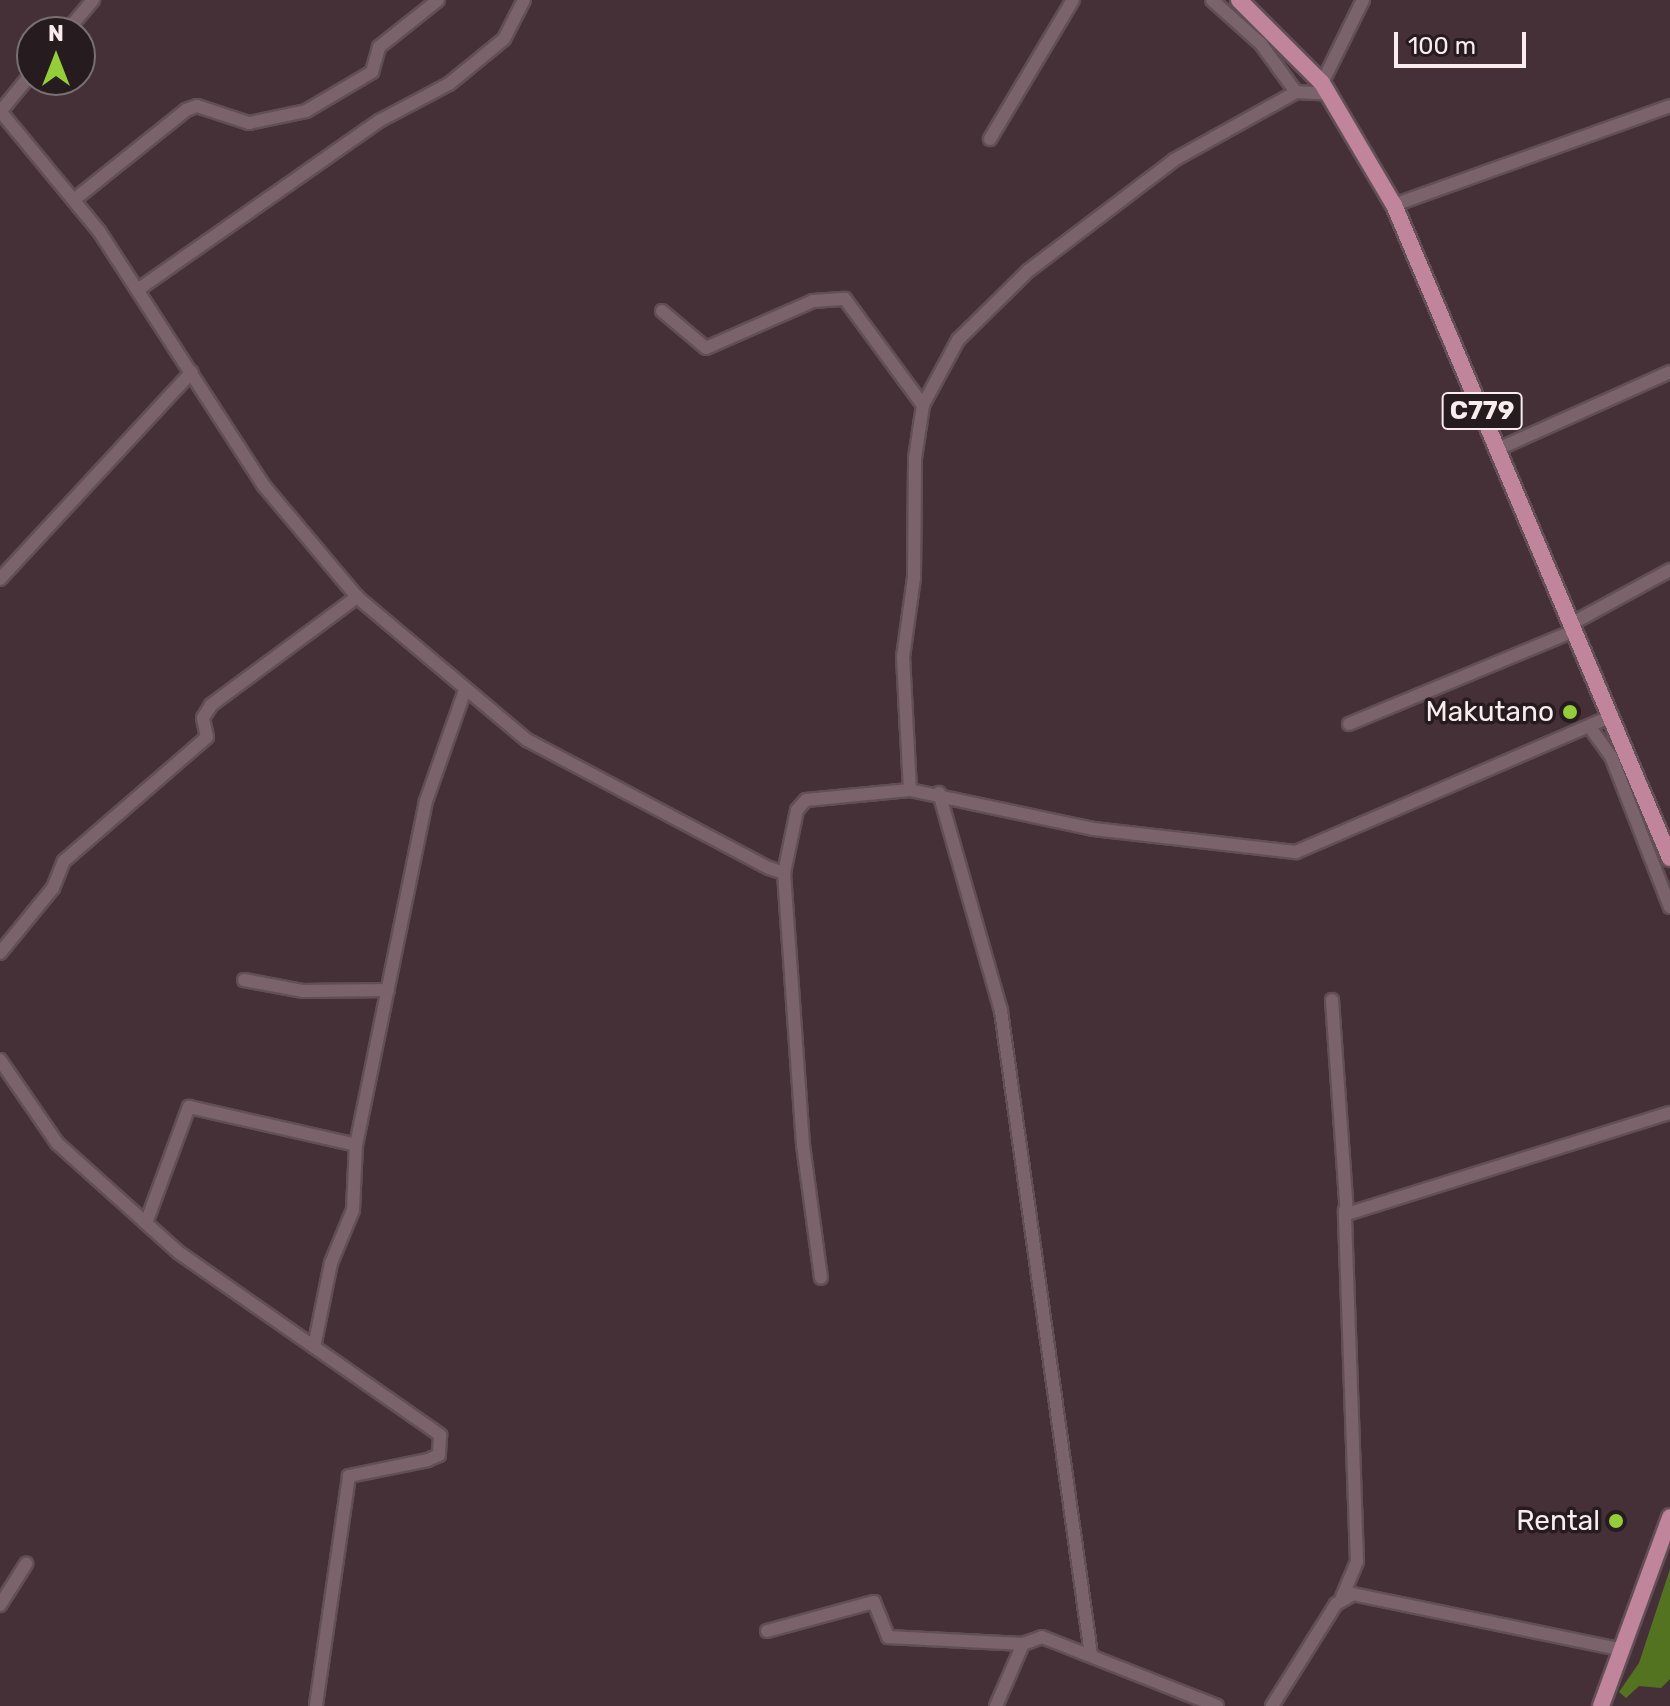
<!DOCTYPE html>
<style>
body{margin:0}
#map{position:relative;width:1670px;height:1706px;overflow:hidden;background:#463038;font-family:Rubik,sans-serif}
div>[style]{position:absolute}
[style*='--x']{left:calc(var(--x)*1px);top:calc(var(--y)*1px);width:calc(var(--w)*1px);rotate:calc(var(--a)*1deg)}
.forest>*{inset:0;background:#547320}
.roads{filter:drop-shadow(2px 0 #624f55) drop-shadow(-2px 0 #624f55) drop-shadow(0 2px #624f55) drop-shadow(0 -2px #624f55)}
.minor>*{height:12px;margin:-6px;padding:0 6px;transform-origin:6px;border-radius:6px;background:#7b636b}
.major>*{height:16px;margin:-8px;padding:0 8px;transform-origin:8px;border-radius:8px;background:#c0859a}
.dots>*{width:22px;height:22px;translate:-50% -50%;box-sizing:border-box;border:4px solid #261c1f;border-radius:50%}
span{translate:-50% -50%;white-space:nowrap;text-align:center;line-height:1.15;-webkit-text-stroke:7px #261c1f;paint-order:stroke}
.shield-label span{padding:2px 6px;background:#261c1f;border:2px solid;border-radius:6px;-webkit-text-stroke-width:0}
.shield-label{font-size:26px;color:#faebef;font-weight:700}
.poi-label{font-size:28px;color:#faebef}
.right{translate:-100% -50%;text-align:right}
.north{position:absolute;left:16px;top:16px;width:80px;height:80px;box-sizing:border-box;background:#261c1f;border:2px solid #7b6f72;border-radius:50%;rotate:0deg;font-size:22px;font-weight:700;line-height:32px;text-align:center;color:#faebef}
.north::after{content:'';display:block;margin:auto;width:28px;height:36px;background:#95cc3a;clip-path:polygon(50% 0,100% 100%,50% 72%,0 100%)}
.scale{position:absolute;left:1394px;top:32px;width:132px;height:36px;box-sizing:border-box;border:4px solid #faebef;border-top:0;padding-left:10px;font-size:24px;line-height:28px;white-space:nowrap;color:#faebef;-webkit-text-stroke:6px #261c1f;paint-order:stroke}
</style>
<div id="map">
<div class="forest">
<div style="clip-path:polygon(1670px 1569px,1670px 1679px,1661px 1688px,1639px 1686px,1626px 1698px,1619px 1692px,1639px 1663px)"></div>
</div>
<div class="roads">
<div class="minor">
<div style="--x:1212;--y:0;--w:66;--a:41.9"></div>
<div style="--x:1261;--y:44;--w:59;--a:53.9"></div>
<div style="--x:66;--y:32;--w:42;--a:-49.8"></div>
<div style="--x:1322;--y:83;--w:93;--a:-63.7"></div>
<div style="--x:0;--y:111;--w:156;--a:50.5"></div>
<div style="--x:99;--y:231;--w:304;--a:57.1"></div>
<div style="--x:264;--y:486;--w:145;--a:50"></div>
<div style="--x:357;--y:597;--w:222;--a:40.1"></div>
<div style="--x:527;--y:740;--w:274;--a:27.9"></div>
<div style="--x:769;--y:868;--w:16;--a:18"></div>
<div style="--x:784;--y:873;--w:64;--a:-78.3"></div>
<div style="--x:797;--y:810;--w:13;--a:-48"></div>
<div style="--x:806;--y:800;--w:104;--a:-5.5"></div>
<div style="--x:910;--y:790;--w:187;--a:12"></div>
<div style="--x:1093;--y:829;--w:204;--a:6.5"></div>
<div style="--x:1296;--y:852;--w:341;--a:-23.3"></div>
<div style="--x:0;--y:112;--w:50;--a:-50.6"></div>
<div style="--x:990;--y:139;--w:162;--a:-59.2"></div>
<div style="--x:75;--y:199;--w:142;--a:-38.7"></div>
<div style="--x:186;--y:110;--w:12;--a:-20"></div>
<div style="--x:197;--y:106;--w:55;--a:18.1"></div>
<div style="--x:249;--y:123;--w:58;--a:-11.9"></div>
<div style="--x:306;--y:111;--w:77;--a:-30.6"></div>
<div style="--x:372;--y:72;--w:26;--a:-74"></div>
<div style="--x:379;--y:47;--w:75;--a:-38.5"></div>
<div style="--x:1394;--y:205;--w:293;--a:-19.7"></div>
<div style="--x:139;--y:289;--w:293;--a:-35"></div>
<div style="--x:379;--y:121;--w:79;--a:-27.9"></div>
<div style="--x:449;--y:84;--w:71;--a:-39.3"></div>
<div style="--x:504;--y:39;--w:44;--a:-62.9"></div>
<div style="--x:662;--y:311;--w:57;--a:40.1"></div>
<div style="--x:706;--y:348;--w:117;--a:-23.7"></div>
<div style="--x:813;--y:301;--w:32;--a:-4"></div>
<div style="--x:845;--y:299;--w:132;--a:53.7"></div>
<div style="--x:1498;--y:449;--w:188;--a:-24.1"></div>
<div style="--x:0;--y:579;--w:282;--a:-47.2"></div>
<div style="--x:1571;--y:624;--w:113;--a:-28.6"></div>
<div style="--x:1349;--y:724;--w:243;--a:-22.5"></div>
<div style="--x:1589;--y:726;--w:37;--a:54"></div>
<div style="--x:1611;--y:756;--w:162;--a:68.7"></div>
<div style="--x:910;--y:790;--w:133;--a:-93"></div>
<div style="--x:903;--y:657;--w:80;--a:-82.1"></div>
<div style="--x:914;--y:578;--w:120;--a:-89.5"></div>
<div style="--x:915;--y:458;--w:54;--a:-81.4"></div>
<div style="--x:923;--y:405;--w:74;--a:-61.7"></div>
<div style="--x:958;--y:340;--w:98;--a:-44.6"></div>
<div style="--x:1028;--y:271;--w:183;--a:-37.2"></div>
<div style="--x:1174;--y:160;--w:140;--a:-29.1"></div>
<div style="--x:1296;--y:92;--w:34;--a:3"></div>
<div style="--x:939;--y:793;--w:227;--a:74.1"></div>
<div style="--x:1001;--y:1011;--w:650;--a:82.04"></div>
<div style="--x:784;--y:873;--w:273;--a:86"></div>
<div style="--x:803;--y:1145;--w:134;--a:82.3"></div>
<div style="--x:0;--y:953;--w:84;--a:-50.8"></div>
<div style="--x:53;--y:888;--w:29;--a:-68"></div>
<div style="--x:64;--y:861;--w:189;--a:-40.9"></div>
<div style="--x:207;--y:737;--w:19;--a:-102"></div>
<div style="--x:203;--y:718;--w:15;--a:-58"></div>
<div style="--x:211;--y:705;--w:182;--a:-36.5"></div>
<div style="--x:244;--y:980;--w:59;--a:10.7"></div>
<div style="--x:302;--y:991;--w:86;--a:-0.7"></div>
<div style="--x:1332;--y:1000;--w:215;--a:86"></div>
<div style="--x:1347;--y:1214;--w:338;--a:-17.4"></div>
<div style="--x:0;--y:1060;--w:101;--a:55.5"></div>
<div style="--x:57;--y:1143;--w:163;--a:42"></div>
<div style="--x:178;--y:1252;--w:320;--a:34.9"></div>
<div style="--x:440;--y:1435;--w:20;--a:93"></div>
<div style="--x:439;--y:1455;--w:12;--a:156"></div>
<div style="--x:428;--y:1460;--w:81;--a:168.6"></div>
<div style="--x:349;--y:1476;--w:232;--a:98.2"></div>
<div style="--x:146;--y:1223;--w:124;--a:-69.7"></div>
<div style="--x:189;--y:1107;--w:171;--a:12.8"></div>
<div style="--x:314;--y:1347;--w:86;--a:-78.6"></div>
<div style="--x:331;--y:1263;--w:57;--a:-67.5"></div>
<div style="--x:353;--y:1210;--w:65;--a:-87.4"></div>
<div style="--x:356;--y:1145;--w:351;--a:-78.5"></div>
<div style="--x:426;--y:801;--w:114;--a:-70.6"></div>
<div style="--x:1342;--y:1597;--w:39;--a:-67"></div>
<div style="--x:1357;--y:1561;--w:351;--a:-92"></div>
<div style="--x:0;--y:1605;--w:49;--a:-57.6"></div>
<div style="--x:767;--y:1631;--w:111;--a:-15.2"></div>
<div style="--x:874;--y:1602;--w:38;--a:68"></div>
<div style="--x:888;--y:1637;--w:135;--a:3"></div>
<div style="--x:996;--y:1706;--w:68;--a:-66.5"></div>
<div style="--x:1023;--y:1644;--w:20;--a:-20"></div>
<div style="--x:1042;--y:1637;--w:188;--a:21.5"></div>
<div style="--x:1272;--y:1706;--w:120;--a:-57.9"></div>
<div style="--x:1336;--y:1604;--w:20;--a:-30"></div>
<div style="--x:1353;--y:1594;--w:271;--a:11.7"></div>
</div>
<div class="major">
<div style="--x:1239;--y:0;--w:117;--a:45"></div>
<div style="--x:1322;--y:83;--w:142;--a:59.5"></div>
<div style="--x:1394;--y:205;--w:709;--a:67.09"></div>
<div style="--x:1601;--y:1706;--w:201;--a:-69.9"></div>
</div>
</div>
<div class="dots">
<div style="left:1570px;top:712px;background:#95cc3a"></div>
<div style="left:1616px;top:1521px;background:#95cc3a"></div>
</div>
<div class="shield-label">
<span style="left:1482px;top:411px">C779</span>
</div>
<div class="poi-label">
<span class="right" style="left:1554px;top:712px">Makutano</span>
<span class="right" style="left:1600px;top:1521px">Rental</span>
</div>
<div class="north">N</div>
<div class="scale">100 m</div>
</div>
